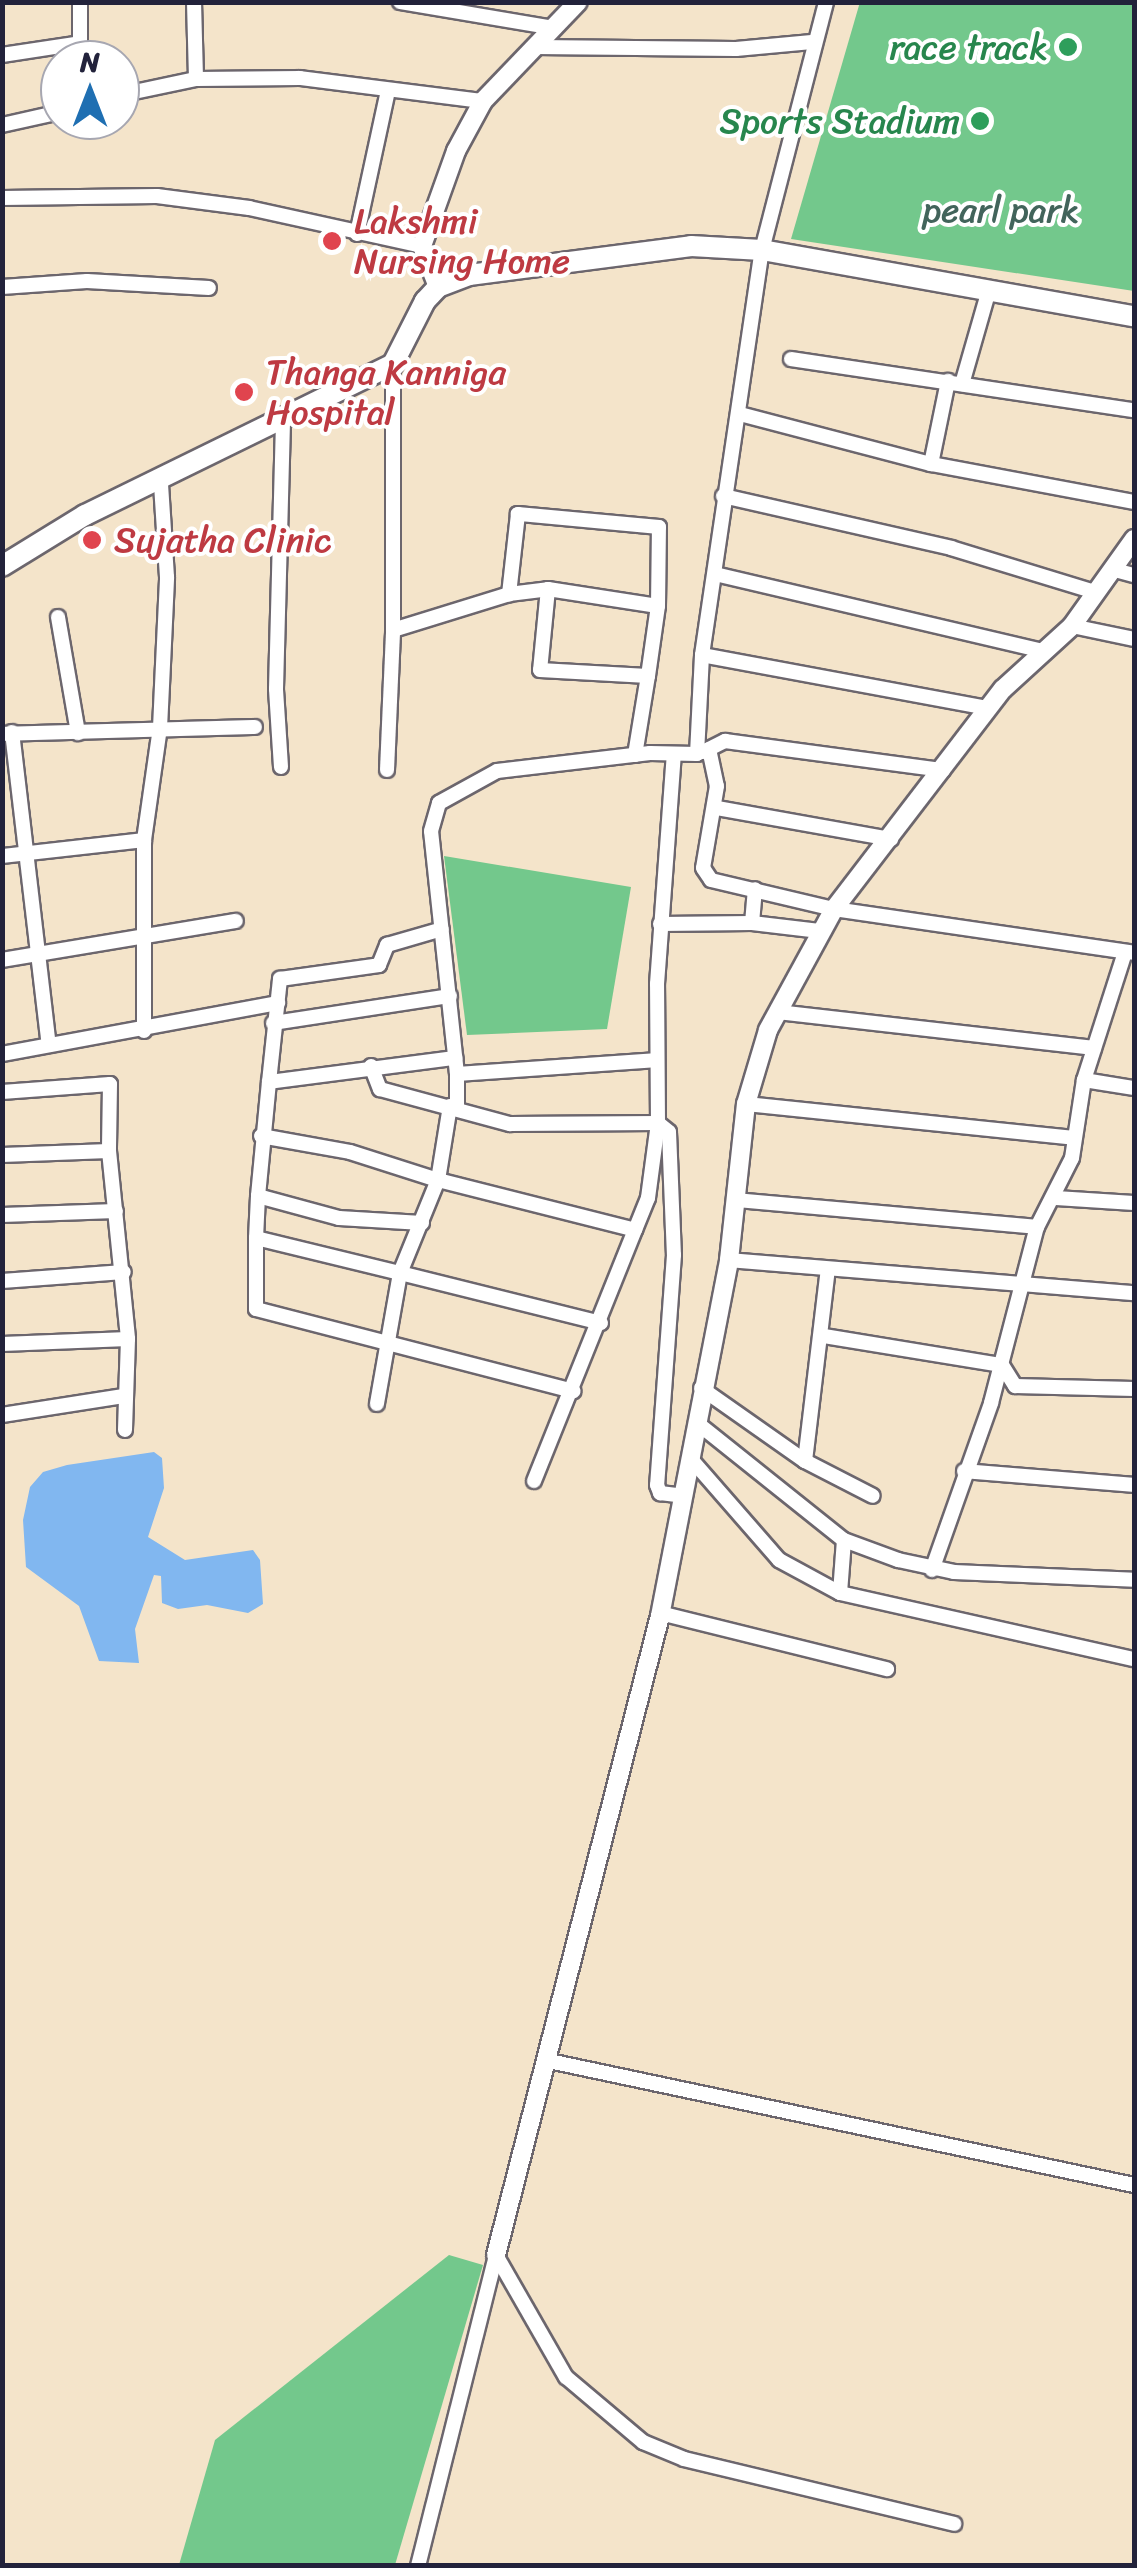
<!DOCTYPE html>
<style>
body{margin:0}
#map{position:relative;width:1137px;height:2568px;overflow:hidden;background:#f4e4ca;font-family:Sriracha,sans-serif}
div>[style]{position:absolute}
[style*='--x']{left:calc(var(--x)*1px);top:calc(var(--y)*1px);width:calc(var(--w)*1px);rotate:calc(var(--a)*1deg)}
.green>*{inset:0;background:#73c88c}
.water>*{inset:0;background:#81b7f0}
.roads{filter:drop-shadow(2px 0 #6c666d) drop-shadow(-2px 0 #6c666d) drop-shadow(0 2px #6c666d) drop-shadow(0 -2px #6c666d)}
.minor>*{height:14px;margin:-7px;padding:0 7px;transform-origin:7px;border-radius:7px;background:#fff}
.tertiary>*{height:18px;margin:-9px;padding:0 9px;transform-origin:9px;border-radius:9px;background:#fff}
.secondary>*{height:20px;margin:-10px;padding:0 10px;transform-origin:10px;border-radius:10px;background:#fff}
.dots>*{width:28px;height:28px;translate:-50% -50%;box-sizing:border-box;border:5px solid #fff;border-radius:50%}
span{translate:-50% -50%;white-space:nowrap;text-align:center;line-height:1.15;-webkit-text-stroke:8px #fff;paint-order:stroke}
.leisure-label{font-size:35px;color:#27864d}
.right{translate:-100% -50%;text-align:right}
.park-label{font-size:35px;color:#42645b}
.health-label{font-size:35px;color:#be3a42}
.left{translate:0 -50%;text-align:left}
.frame{position:absolute;inset:0;border:5px solid #22223b;pointer-events:none}
.north{position:absolute;left:40px;top:40px;width:100px;height:100px;box-sizing:border-box;background:#fff;border:2px solid #a7a7b1;border-radius:50%;rotate:0deg;font-size:28px;font-weight:700;line-height:40px;text-align:center;color:#22223b}
.north::after{content:'';display:block;margin:auto;width:35px;height:45px;background:#1f6fb2;clip-path:polygon(50% 0,100% 100%,50% 72%,0 100%)}
</style>
<div id="map">
<div class="green">
<div style="clip-path:polygon(860px 2px,1134px 3px,1134px 291px,791px 239px)"></div>
<div style="clip-path:polygon(444px 856px,631px 887px,607px 1029px,467px 1035px)"></div>
<div style="clip-path:polygon(449px 2255px,483px 2265px,395px 2565px,179px 2565px,215px 2440px)"></div>
</div>
<div class="water">
<div style="clip-path:polygon(154px 1452px,162px 1458px,164px 1488px,148px 1537px,185px 1560px,253px 1550px,260px 1560px,263px 1604px,248px 1613px,207px 1605px,178px 1609px,162px 1603px,161px 1576px,154px 1575px,135px 1629px,139px 1663px,99px 1661px,79px 1606px,26px 1567px,23px 1520px,30px 1487px,43px 1472px,67px 1465px)"></div>
</div>
<div class="roads">
<div class="minor">
<div style="--x:80;--y:2;--w:41;--a:90"></div>
<div style="--x:194;--y:2;--w:77;--a:88.5"></div>
<div style="--x:400;--y:2;--w:156;--a:9.6"></div>
<div style="--x:535;--y:47;--w:201;--a:0.6"></div>
<div style="--x:736;--y:49;--w:76;--a:-5.3"></div>
<div style="--x:2;--y:55;--w:79;--a:-8.7"></div>
<div style="--x:80;--y:43;--w:17;--a:87"></div>
<div style="--x:120;--y:95;--w:78;--a:-11.9"></div>
<div style="--x:196;--y:79;--w:104;--a:-0.6"></div>
<div style="--x:300;--y:78;--w:184;--a:7.2"></div>
<div style="--x:2;--y:125;--w:59;--a:-12.6"></div>
<div style="--x:2;--y:198;--w:155;--a:-0.7"></div>
<div style="--x:157;--y:196;--w:93;--a:7.4"></div>
<div style="--x:249;--y:208;--w:177;--a:12.4"></div>
<div style="--x:357;--y:234;--w:146;--a:-77.8"></div>
<div style="--x:2;--y:287;--w:85;--a:-4"></div>
<div style="--x:87;--y:281;--w:122;--a:3.3"></div>
<div style="--x:791;--y:359;--w:347;--a:8.5"></div>
<div style="--x:393;--y:364;--w:266;--a:90"></div>
<div style="--x:393;--y:630;--w:121;--a:-17.2"></div>
<div style="--x:509;--y:594;--w:39;--a:-7"></div>
<div style="--x:548;--y:589;--w:81;--a:95.6"></div>
<div style="--x:540;--y:670;--w:108;--a:3.2"></div>
<div style="--x:648;--y:676;--w:71;--a:-81.9"></div>
<div style="--x:658;--y:606;--w:79;--a:-89.3"></div>
<div style="--x:659;--y:527;--w:142;--a:-174.7"></div>
<div style="--x:518;--y:514;--w:81;--a:96.4"></div>
<div style="--x:962;--y:384;--w:98;--a:-74"></div>
<div style="--x:740;--y:414;--w:197;--a:14.7"></div>
<div style="--x:931;--y:464;--w:207;--a:10.6"></div>
<div style="--x:931;--y:464;--w:85;--a:-78.4"></div>
<div style="--x:723;--y:496;--w:234;--a:12.8"></div>
<div style="--x:951;--y:548;--w:151;--a:17"></div>
<div style="--x:1115;--y:570;--w:20;--a:15"></div>
<div style="--x:715;--y:574;--w:337;--a:13.2"></div>
<div style="--x:548;--y:589;--w:111;--a:8.8"></div>
<div style="--x:58;--y:617;--w:118;--a:80.2"></div>
<div style="--x:1072;--y:626;--w:63;--a:11.8"></div>
<div style="--x:702;--y:655;--w:291;--a:10.5"></div>
<div style="--x:12;--y:732;--w:315;--a:83.3"></div>
<div style="--x:2;--y:734;--w:253;--a:-1.6"></div>
<div style="--x:709;--y:749;--w:38;--a:78"></div>
<div style="--x:717;--y:786;--w:83;--a:99.7"></div>
<div style="--x:703;--y:868;--w:14;--a:56"></div>
<div style="--x:711;--y:880;--w:126;--a:13.3"></div>
<div style="--x:834;--y:909;--w:303;--a:8.3"></div>
<div style="--x:703;--y:752;--w:25;--a:-27"></div>
<div style="--x:725;--y:741;--w:220;--a:7.6"></div>
<div style="--x:635;--y:755;--w:80;--a:-80.7"></div>
<div style="--x:281;--y:767;--w:78;--a:-93.7"></div>
<div style="--x:276;--y:689;--w:270;--a:-88.5"></div>
<div style="--x:387;--y:770;--w:140;--a:-87.5"></div>
<div style="--x:717;--y:808;--w:177;--a:10.1"></div>
<div style="--x:2;--y:856;--w:143;--a:-6.4"></div>
<div style="--x:752;--y:923;--w:34;--a:-85"></div>
<div style="--x:660;--y:924;--w:92;--a:-0.6"></div>
<div style="--x:752;--y:923;--w:68;--a:6.7"></div>
<div style="--x:2;--y:960;--w:237;--a:-9.5"></div>
<div style="--x:778;--y:1012;--w:318;--a:6.5"></div>
<div style="--x:273;--y:1023;--w:179;--a:-8.7"></div>
<div style="--x:144;--y:1031;--w:191;--a:-90"></div>
<div style="--x:144;--y:840;--w:113;--a:-81.9"></div>
<div style="--x:160;--y:728;--w:151;--a:-87.3"></div>
<div style="--x:167;--y:577;--w:94;--a:-93.7"></div>
<div style="--x:2;--y:1054;--w:281;--a:-10.5"></div>
<div style="--x:371;--y:1066;--w:25;--a:69"></div>
<div style="--x:380;--y:1089;--w:135;--a:15.1"></div>
<div style="--x:510;--y:1124;--w:148;--a:-0.4"></div>
<div style="--x:658;--y:1123;--w:14;--a:39"></div>
<div style="--x:669;--y:1132;--w:123;--a:87.7"></div>
<div style="--x:674;--y:1255;--w:231;--a:94.2"></div>
<div style="--x:657;--y:1485;--w:9;--a:69"></div>
<div style="--x:660;--y:1493;--w:25;--a:7"></div>
<div style="--x:457;--y:1074;--w:244;--a:-96.1"></div>
<div style="--x:431;--y:831;--w:29;--a:-74"></div>
<div style="--x:439;--y:803;--w:66;--a:-28.9"></div>
<div style="--x:497;--y:771;--w:154;--a:-6.7"></div>
<div style="--x:650;--y:753;--w:47;--a:1.2"></div>
<div style="--x:697;--y:754;--w:99;--a:-87.1"></div>
<div style="--x:702;--y:655;--w:409;--a:-81.6"></div>
<div style="--x:762;--y:250;--w:256;--a:-75.5"></div>
<div style="--x:1084;--y:1080;--w:51;--a:9.1"></div>
<div style="--x:269;--y:1082;--w:104;--a:-83.9"></div>
<div style="--x:280;--y:979;--w:100;--a:-8"></div>
<div style="--x:379;--y:965;--w:22;--a:-68"></div>
<div style="--x:387;--y:945;--w:57;--a:-16.2"></div>
<div style="--x:2;--y:1092;--w:108;--a:-4.2"></div>
<div style="--x:110;--y:1084;--w:67;--a:90.9"></div>
<div style="--x:109;--y:1151;--w:189;--a:84.2"></div>
<div style="--x:128;--y:1339;--w:91;--a:91.9"></div>
<div style="--x:746;--y:1104;--w:330;--a:5.9"></div>
<div style="--x:457;--y:1108;--w:34;--a:-90"></div>
<div style="--x:457;--y:1074;--w:198;--a:-4"></div>
<div style="--x:261;--y:1136;--w:90;--a:10.2"></div>
<div style="--x:350;--y:1152;--w:92;--a:17.7"></div>
<div style="--x:438;--y:1180;--w:75;--a:-80.8"></div>
<div style="--x:2;--y:1155;--w:107;--a:-2.1"></div>
<div style="--x:258;--y:1196;--w:42;--a:92.7"></div>
<div style="--x:256;--y:1238;--w:148;--a:13.7"></div>
<div style="--x:400;--y:1273;--w:133;--a:100"></div>
<div style="--x:1056;--y:1198;--w:78;--a:3.7"></div>
<div style="--x:736;--y:1200;--w:302;--a:5.1"></div>
<div style="--x:2;--y:1215;--w:114;--a:-2"></div>
<div style="--x:422;--y:1223;--w:83;--a:-176.6"></div>
<div style="--x:339;--y:1218;--w:84;--a:-164.8"></div>
<div style="--x:258;--y:1196;--w:115;--a:-84.5"></div>
<div style="--x:269;--y:1082;--w:188;--a:-7.4"></div>
<div style="--x:256;--y:1238;--w:71;--a:90"></div>
<div style="--x:256;--y:1309;--w:328;--a:14.5"></div>
<div style="--x:729;--y:1260;--w:406;--a:4.7"></div>
<div style="--x:2;--y:1281;--w:122;--a:-4.2"></div>
<div style="--x:601;--y:1323;--w:207;--a:-166"></div>
<div style="--x:400;--y:1273;--w:100;--a:-67.8"></div>
<div style="--x:438;--y:1180;--w:203;--a:14.2"></div>
<div style="--x:635;--y:1230;--w:35;--a:-68"></div>
<div style="--x:648;--y:1198;--w:76;--a:-82.4"></div>
<div style="--x:658;--y:1123;--w:139;--a:-90.4"></div>
<div style="--x:657;--y:984;--w:230;--a:-85.8"></div>
<div style="--x:824;--y:1336;--w:180;--a:9.3"></div>
<div style="--x:1002;--y:1365;--w:25;--a:58"></div>
<div style="--x:1015;--y:1386;--w:119;--a:1.4"></div>
<div style="--x:2;--y:1344;--w:126;--a:-2.3"></div>
<div style="--x:701;--y:1388;--w:127;--a:35.1"></div>
<div style="--x:805;--y:1461;--w:76;--a:27.2"></div>
<div style="--x:2;--y:1415;--w:123;--a:-8.9"></div>
<div style="--x:696;--y:1422;--w:189;--a:38.6"></div>
<div style="--x:844;--y:1540;--w:58;--a:20.3"></div>
<div style="--x:898;--y:1560;--w:57;--a:12.1"></div>
<div style="--x:954;--y:1572;--w:180;--a:2.5"></div>
<div style="--x:691;--y:1459;--w:134;--a:48.9"></div>
<div style="--x:779;--y:1560;--w:69;--a:28.4"></div>
<div style="--x:840;--y:1593;--w:301;--a:12.7"></div>
<div style="--x:805;--y:1461;--w:193;--a:-83.2"></div>
<div style="--x:964;--y:1471;--w:171;--a:4.7"></div>
<div style="--x:534;--y:1481;--w:271;--a:-68.1"></div>
<div style="--x:932;--y:1570;--w:177;--a:-70.5"></div>
<div style="--x:991;--y:1403;--w:182;--a:-75.4"></div>
<div style="--x:1037;--y:1227;--w:77;--a:-63.1"></div>
<div style="--x:1072;--y:1158;--w:79;--a:-81.3"></div>
<div style="--x:1084;--y:1080;--w:134;--a:-72.2"></div>
<div style="--x:840;--y:1593;--w:53;--a:-85.7"></div>
<div style="--x:660;--y:1613;--w:234;--a:13.9"></div>
<div style="--x:549;--y:2061;--w:598;--a:11.97"></div>
<div style="--x:496;--y:2255;--w:141;--a:60.2"></div>
<div style="--x:566;--y:2377;--w:101;--a:40.2"></div>
<div style="--x:643;--y:2442;--w:44;--a:22.5"></div>
<div style="--x:684;--y:2459;--w:278;--a:13.5"></div>
<div style="--x:418;--y:2566;--w:321;--a:-75.9"></div>
</div>
<div class="tertiary">
<div style="--x:438;--y:287;--w:44;--a:-111.3"></div>
<div style="--x:422;--y:246;--w:101;--a:-70.3"></div>
<div style="--x:456;--y:151;--w:57;--a:-61.6"></div>
<div style="--x:483;--y:101;--w:137;--a:-46.2"></div>
<div style="--x:496;--y:2255;--w:660;--a:-75.61"></div>
<div style="--x:660;--y:1616;--w:363;--a:-79"></div>
<div style="--x:729;--y:1260;--w:157;--a:-83.8"></div>
<div style="--x:746;--y:1104;--w:77;--a:-73.4"></div>
<div style="--x:768;--y:1030;--w:138;--a:-61.4"></div>
<div style="--x:834;--y:909;--w:277;--a:-52.5"></div>
<div style="--x:1003;--y:689;--w:93;--a:-42.4"></div>
<div style="--x:1072;--y:626;--w:107;--a:-54.5"></div>
</div>
<div class="secondary">
<div style="--x:2;--y:566;--w:97;--a:-31.6"></div>
<div style="--x:85;--y:515;--w:343;--a:-26.1"></div>
<div style="--x:393;--y:364;--w:71;--a:-63.1"></div>
<div style="--x:425;--y:301;--w:19;--a:-47"></div>
<div style="--x:438;--y:287;--w:33;--a:-21"></div>
<div style="--x:469;--y:275;--w:224;--a:-7.4"></div>
<div style="--x:691;--y:246;--w:71;--a:3.2"></div>
<div style="--x:762;--y:250;--w:378;--a:10.1"></div>
</div>
</div>
<div class="dots">
<div style="left:1068px;top:47px;background:#2e9e5b"></div>
<div style="left:980px;top:121px;background:#2e9e5b"></div>
<div style="left:332px;top:241px;background:#e0444e"></div>
<div style="left:244px;top:392px;background:#e0444e"></div>
<div style="left:92px;top:540px;background:#e0444e"></div>
</div>
<div class="leisure-label">
<span class="right" style="left:1048px;top:47px">race track</span>
<span class="right" style="left:960px;top:121px">Sports Stadium</span>
</div>
<div class="park-label">
<span style="left:1001px;top:210px">pearl park</span>
</div>
<div class="health-label">
<span class="left" style="left:354px;top:241px">Lakshmi<br>Nursing Home</span>
<span class="left" style="left:266px;top:392px">Thanga Kanniga<br>Hospital</span>
<span class="left" style="left:114px;top:540px">Sujatha Clinic</span>
</div>
<div class="frame"></div>
<div class="north">N</div>
</div>
